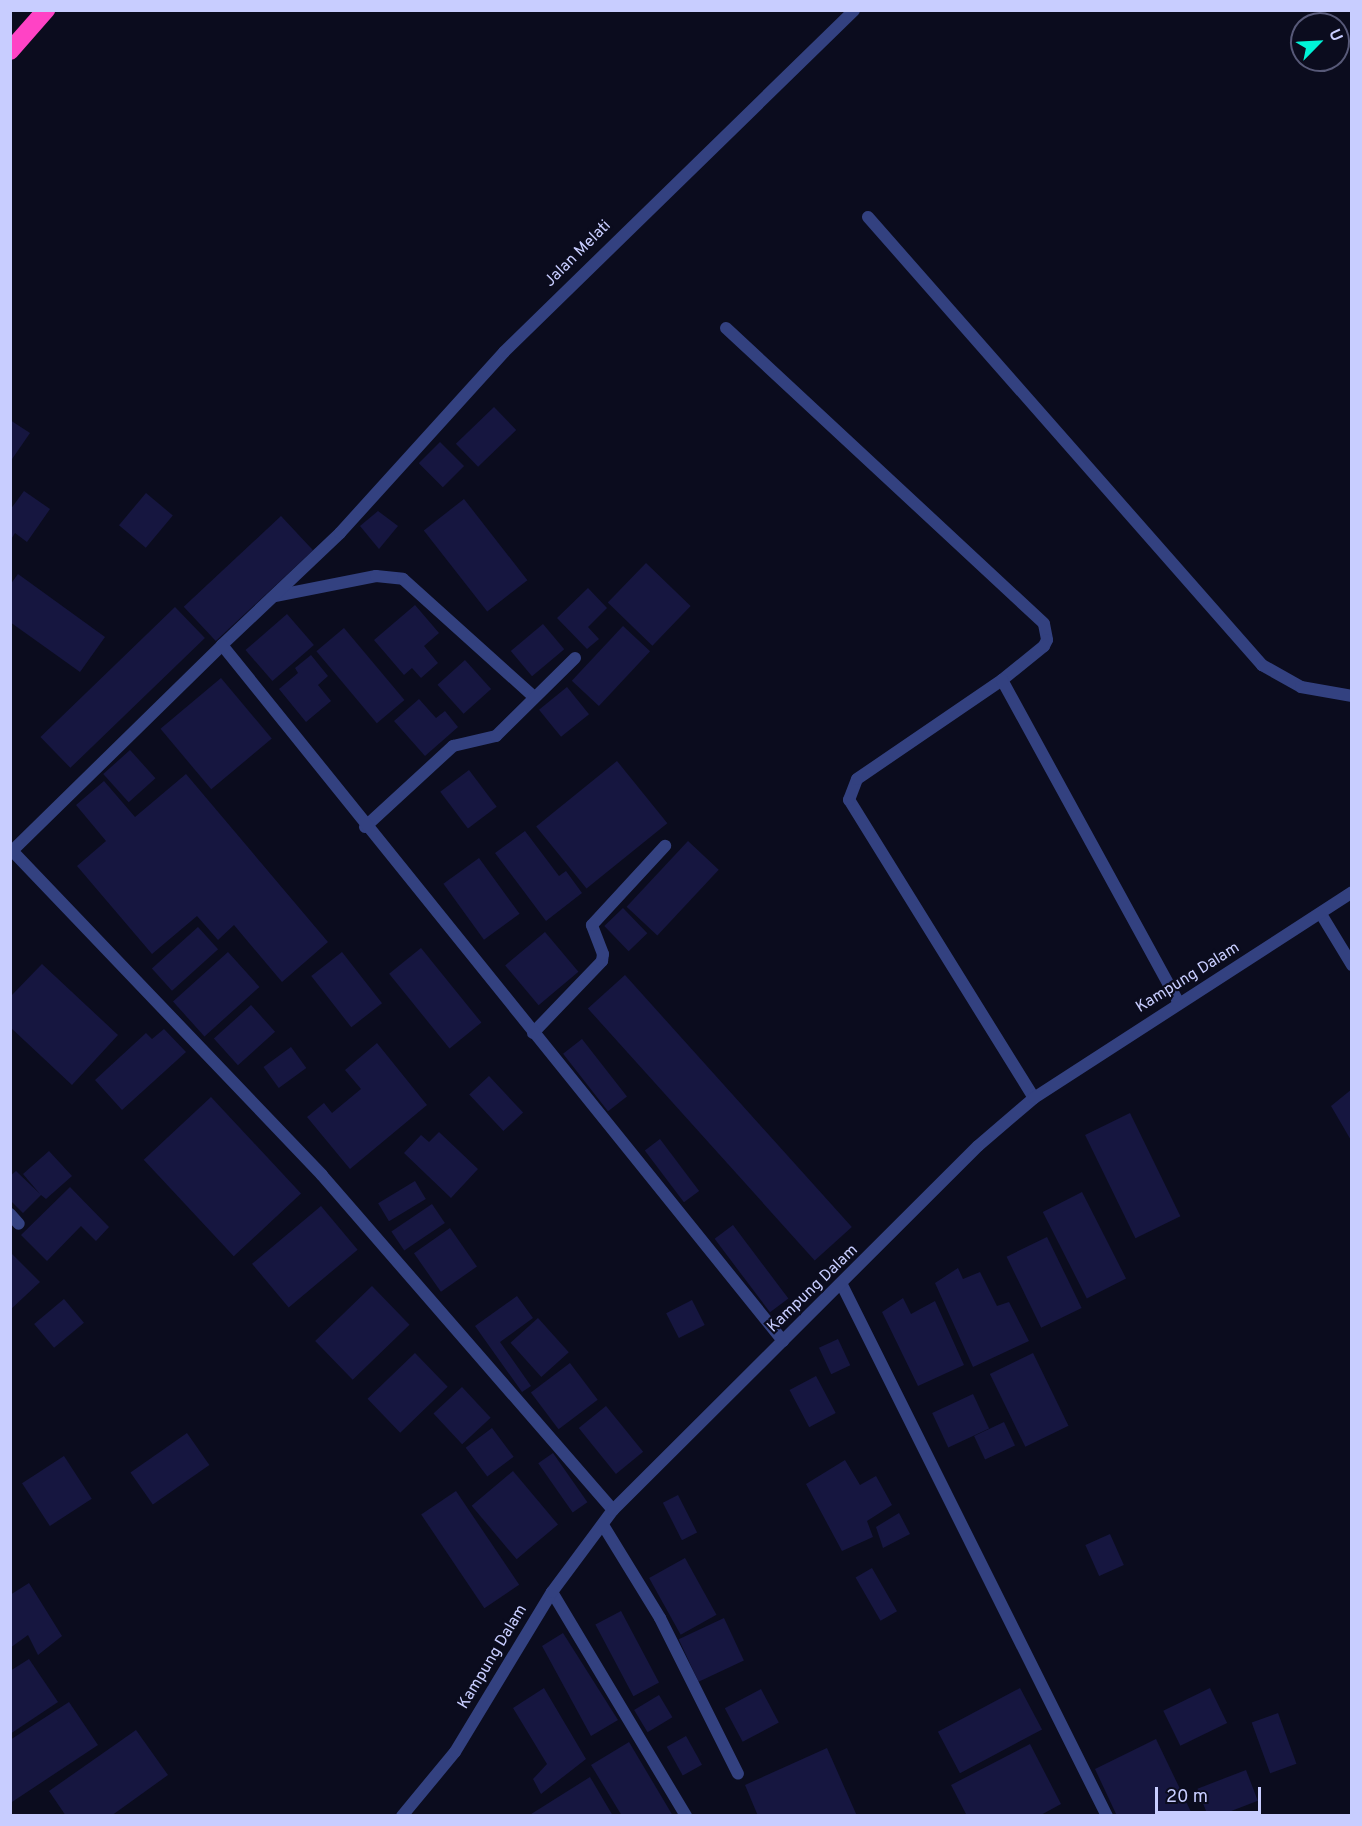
<!DOCTYPE html>
<style>
body{margin:0}
#map{position:relative;width:1362px;height:1826px;overflow:hidden;background:#0b0c1e;font-family:Overpass,sans-serif}
div>[style]{position:absolute}
[style*='--x']{left:calc(var(--x)*1px);top:calc(var(--y)*1px);width:calc(var(--w)*1px);rotate:calc(var(--a)*1deg)}
.building>*{inset:0;background:#161640;transform-origin:0 0}
.street>*{height:12px;margin:-6px;padding:0 6px;transform-origin:6px;border-radius:6px;background:#334180}
.highway>*{height:18px;margin:-9px;padding:0 9px;transform-origin:9px;border-radius:9px;background:#ff43c5}
span{translate:-50% -50%;white-space:nowrap;text-align:center;line-height:1.15;-webkit-text-stroke:4.5px #0b0c1e;paint-order:stroke}
.street-label{font-size:16px;color:#c8cdff}
.frame{position:absolute;inset:0;border:12px solid #c8cdff;pointer-events:none}
.north{position:absolute;left:1290px;top:12px;width:60px;height:60px;box-sizing:border-box;background:#0b0c1e;border:2px solid #575978;border-radius:50%;rotate:66deg;font-size:16px;font-weight:700;line-height:24px;text-align:center;color:#c8cdff}
.north::after{content:'';display:block;margin:auto;width:21px;height:27px;background:#00f3d7;clip-path:polygon(50% 0,100% 100%,50% 72%,0 100%)}
.scale{position:absolute;left:1155px;top:1787px;width:106px;height:27px;box-sizing:border-box;border:3px solid #c8cdff;border-top:0;padding-left:8px;font-size:18px;line-height:21px;white-space:nowrap;color:#c8cdff;-webkit-text-stroke:4px #0b0c1e;paint-order:stroke}
</style>
<div id="map">
<div class="building">
<div style="left:494px;top:407px;width:32px;height:53px;rotate:46deg"></div>
<div style="clip-path:polygon(10px 420px,30px 433px,10px 462px)"></div>
<div style="left:440px;top:442px;width:34px;height:30px;rotate:45deg"></div>
<div style="clip-path:polygon(24px 491px,50px 509px,27px 542px,15px 533px,10px 541px,10px 510px)"></div>
<div style="left:146px;top:493px;width:35px;height:42px;rotate:40deg"></div>
<div style="left:464px;top:499px;width:103px;height:51px;rotate:52deg"></div>
<div style="clip-path:polygon(378px 511px,398px 526px,379px 549px,360px 526px)"></div>
<div style="left:281px;top:516px;width:47px;height:133px;rotate:47deg"></div>
<div style="left:646px;top:563px;width:62px;height:55px;rotate:44deg"></div>
<div style="clip-path:polygon(18px 574px,105px 637px,80px 672px,10px 622px,10px 585px)"></div>
<div style="clip-path:polygon(588px 588px,607px 608px,588px 627px,599px 639px,587px 649px,557px 618px)"></div>
<div style="clip-path:polygon(415px 605px,439px 633px,424px 646px,438px 663px,421px 678px,412px 668px,404px 675px,374px 640px)"></div>
<div style="left:175px;top:607px;width:43px;height:187px;rotate:46deg"></div>
<div style="left:287px;top:614px;width:41px;height:55px;rotate:49deg"></div>
<div style="left:543px;top:624px;width:33px;height:42px;rotate:50deg"></div>
<div style="left:623px;top:626px;width:37px;height:75px;rotate:43deg"></div>
<div style="left:344px;top:628px;width:94px;height:36px;rotate:50deg"></div>
<div style="clip-path:polygon(311px 655px,328px 676px,318px 685px,331px 701px,306px 722px,279px 689px,298px 673px,295px 668px)"></div>
<div style="left:465px;top:660px;width:39px;height:37px;rotate:48deg"></div>
<div style="left:221px;top:678px;width:79px;height:79px;rotate:50deg"></div>
<div style="left:567px;top:687px;width:35px;height:36px;rotate:51deg"></div>
<div style="clip-path:polygon(419px 699px,436px 718px,445px 711px,458px 727px,425px 756px,394px 721px)"></div>
<div style="left:130px;top:750px;width:38px;height:36px;rotate:48deg"></div>
<div style="left:617px;top:761px;width:80px;height:104px;rotate:51deg"></div>
<div style="left:469px;top:770px;width:46px;height:36px;rotate:53deg"></div>
<div style="clip-path:polygon(186px 774px,328px 942px,282px 982px,234px 925px,218px 940px,197px 916px,152px 954px,77px 866px,106px 841px,76px 805px,104px 781px,135px 817px)"></div>
<div style="clip-path:polygon(525px 831px,559px 876px,566px 871px,582px 893px,546px 921px,495px 853px)"></div>
<div style="left:688px;top:841px;width:42px;height:90px;rotate:43deg"></div>
<div style="left:479px;top:858px;width:69px;height:44px;rotate:54deg"></div>
<div style="left:623px;top:908px;width:35px;height:26px;rotate:46deg"></div>
<div style="left:198px;top:927px;width:30px;height:62px;rotate:48deg"></div>
<div style="left:545px;top:932px;width:52px;height:52px;rotate:50deg"></div>
<div style="left:421px;top:948px;width:96px;height:41px;rotate:51deg"></div>
<div style="left:228px;top:952px;width:47px;height:74px;rotate:48deg"></div>
<div style="left:342px;top:952px;width:65px;height:39px;rotate:52deg"></div>
<div style="clip-path:polygon(42px 964px,118px 1035px,72px 1085px,10px 1027px,10px 997px)"></div>
<div style="left:625px;top:975px;width:339px;height:50px;rotate:48deg"></div>
<div style="left:251px;top:1005px;width:36px;height:50px;rotate:48deg"></div>
<div style="clip-path:polygon(164px 1029px,186px 1052px,122px 1110px,95px 1080px,146px 1033px,152px 1039px)"></div>
<div style="left:582px;top:1039px;width:73px;height:24px;rotate:52deg"></div>
<div style="clip-path:polygon(377px 1043px,427px 1105px,350px 1169px,307px 1117px,324px 1103px,332px 1113px,361px 1089px,345px 1070px)"></div>
<div style="left:291px;top:1047px;width:26px;height:34px;rotate:54deg"></div>
<div style="left:489px;top:1076px;width:50px;height:27px;rotate:47deg"></div>
<div style="clip-path:polygon(1352px 1089px,1352px 1142px,1331px 1106px)"></div>
<div style="left:211px;top:1097px;width:132px;height:92px;rotate:47deg"></div>
<div style="left:1130px;top:1113px;width:115px;height:50px;rotate:64deg"></div>
<div style="clip-path:polygon(439px 1132px,478px 1169px,451px 1198px,404px 1153px,421px 1135px,429px 1142px)"></div>
<div style="left:660px;top:1139px;width:65px;height:19px;rotate:53deg"></div>
<div style="clip-path:polygon(49px 1151px,72px 1176px,46px 1199px,41px 1195px,23px 1213px,10px 1200px,10px 1176px,16px 1171px,40px 1194px,23px 1174px)"></div>
<div style="left:415px;top:1181px;width:21px;height:43px;rotate:59deg"></div>
<div style="clip-path:polygon(70px 1187px,109px 1227px,96px 1241px,81px 1226px,47px 1261px,21px 1235px)"></div>
<div style="left:1082px;top:1192px;width:97px;height:44px;rotate:63deg"></div>
<div style="left:432px;top:1204px;width:23px;height:49px;rotate:56deg"></div>
<div style="left:321px;top:1206px;width:57px;height:90px;rotate:50deg"></div>
<div style="left:733px;top:1225px;width:92px;height:23px;rotate:53deg"></div>
<div style="left:450px;top:1228px;width:47px;height:44px;rotate:55deg"></div>
<div style="left:1047px;top:1237px;width:79px;height:45px;rotate:64deg"></div>
<div style="clip-path:polygon(10px 1252px,40px 1282px,10px 1310px)"></div>
<div style="clip-path:polygon(958px 1268px,963px 1279px,980px 1272px,997px 1306px,1009px 1302px,1029px 1341px,973px 1367px,935px 1283px)"></div>
<div style="left:372px;top:1286px;width:54px;height:79px;rotate:46deg"></div>
<div style="clip-path:polygon(517px 1296px,533px 1318px,500px 1342px,531px 1386px,522px 1392px,475px 1326px)"></div>
<div style="clip-path:polygon(903px 1298px,911px 1314px,935px 1301px,964px 1365px,918px 1386px,882px 1312px)"></div>
<div style="left:64px;top:1299px;width:31px;height:39px;rotate:50deg"></div>
<div style="left:692px;top:1300px;width:28px;height:29px;rotate:63deg"></div>
<div style="left:538px;top:1318px;width:46px;height:37px;rotate:48deg"></div>
<div style="left:838px;top:1339px;width:29px;height:21px;rotate:65deg"></div>
<div style="left:415px;top:1353px;width:47px;height:66px;rotate:46deg"></div>
<div style="left:1033px;top:1353px;width:81px;height:48px;rotate:64deg"></div>
<div style="left:570px;top:1363px;width:46px;height:49px;rotate:53deg"></div>
<div style="left:816px;top:1376px;width:42px;height:30px;rotate:62deg"></div>
<div style="left:462px;top:1387px;width:42px;height:39px;rotate:47deg"></div>
<div style="left:973px;top:1394px;width:38px;height:45px;rotate:65deg"></div>
<div style="left:606px;top:1406px;width:59px;height:35px;rotate:51deg"></div>
<div style="left:1004px;top:1422px;width:26px;height:33px;rotate:65deg"></div>
<div style="left:492px;top:1428px;width:36px;height:33px;rotate:53deg"></div>
<div style="left:187px;top:1433px;width:39px;height:69px;rotate:55deg"></div>
<div style="left:553px;top:1453px;width:60px;height:18px;rotate:55deg"></div>
<div style="left:64px;top:1456px;width:51px;height:50px;rotate:57deg"></div>
<div style="clip-path:polygon(845px 1460px,860px 1485px,876px 1476px,892px 1505px,867px 1521px,873px 1537px,842px 1551px,806px 1484px)"></div>
<div style="left:513px;top:1471px;width:70px;height:54px;rotate:50deg"></div>
<div style="left:456px;top:1491px;width:113px;height:42px;rotate:56deg"></div>
<div style="left:678px;top:1495px;width:42px;height:17px;rotate:63deg"></div>
<div style="clip-path:polygon(899px 1513px,910px 1534px,883px 1548px,876px 1527px)"></div>
<div style="left:1110px;top:1534px;width:34px;height:27px;rotate:66deg"></div>
<div style="left:685px;top:1558px;width:65px;height:41px;rotate:61deg"></div>
<div style="left:872px;top:1568px;width:50px;height:19px;rotate:60deg"></div>
<div style="clip-path:polygon(29px 1583px,62px 1636px,38px 1655px,28px 1635px,10px 1648px,10px 1595px)"></div>
<div style="left:621px;top:1611px;width:81px;height:29px;rotate:62deg"></div>
<div style="left:724px;top:1618px;width:47px;height:50px;rotate:65deg"></div>
<div style="clip-path:polygon(563px 1633px,618px 1720px,591px 1736px,542px 1646px)"></div>
<div style="clip-path:polygon(29px 1659px,58px 1702px,10px 1734px,10px 1671px)"></div>
<div style="clip-path:polygon(544px 1688px,586px 1759px,541px 1794px,533px 1779px,547px 1764px,513px 1708px)"></div>
<div style="left:1020px;top:1688px;width:47px;height:93px;rotate:62deg"></div>
<div style="left:1210px;top:1688px;width:39px;height:52px;rotate:64deg"></div>
<div style="left:761px;top:1689px;width:38px;height:41px;rotate:62deg"></div>
<div style="left:659px;top:1695px;width:26px;height:29px;rotate:59deg"></div>
<div style="clip-path:polygon(69px 1702px,98px 1745px,12px 1802px,10px 1740px)"></div>
<div style="left:1278px;top:1713px;width:54px;height:28px;rotate:70deg"></div>
<div style="clip-path:polygon(136px 1730px,168px 1775px,111px 1816px,66px 1816px,49px 1791px)"></div>
<div style="left:686px;top:1736px;width:33px;height:22px;rotate:61deg"></div>
<div style="clip-path:polygon(1156px 1739px,1193px 1816px,1117px 1816px,1095px 1769px)"></div>
<div style="clip-path:polygon(629px 1742px,673px 1816px,622px 1816px,591px 1765px)"></div>
<div style="clip-path:polygon(1030px 1744px,1061px 1804px,1039px 1816px,967px 1816px,951px 1785px)"></div>
<div style="clip-path:polygon(827px 1748px,857px 1816px,758px 1816px,745px 1785px)"></div>
<div style="left:1246px;top:1770px;width:33px;height:52px;rotate:69deg"></div>
<div style="clip-path:polygon(590px 1777px,613px 1816px,528px 1816px)"></div>
</div>
<div class="street">
<div style="--x:868;--y:217;--w:597;--a:48.67"></div>
<div style="--x:1262;--y:665;--w:45;--a:29.4"></div>
<div style="--x:1301;--y:687;--w:52;--a:10"></div>
<div style="--x:726;--y:328;--w:434;--a:42.9"></div>
<div style="--x:1044;--y:624;--w:16;--a:79"></div>
<div style="--x:1047;--y:640;--w:7;--a:117"></div>
<div style="--x:1044;--y:646;--w:54;--a:141"></div>
<div style="--x:275;--y:596;--w:103;--a:-11.2"></div>
<div style="--x:376;--y:576;--w:27;--a:6"></div>
<div style="--x:403;--y:579;--w:176;--a:42"></div>
<div style="--x:222;--y:645;--w:163;--a:-43.5"></div>
<div style="--x:340;--y:533;--w:244;--a:-47.8"></div>
<div style="--x:504;--y:352;--w:489;--a:-44.3"></div>
<div style="--x:365;--y:827;--w:120;--a:-42.6"></div>
<div style="--x:453;--y:746;--w:44;--a:-13.1"></div>
<div style="--x:496;--y:736;--w:111;--a:-44.6"></div>
<div style="--x:1321;--y:914;--w:60;--a:58.7"></div>
<div style="--x:533;--y:1033;--w:100;--a:-46.2"></div>
<div style="--x:602;--y:961;--w:7;--a:-82"></div>
<div style="--x:603;--y:954;--w:31;--a:-111"></div>
<div style="--x:592;--y:925;--w:108;--a:-47.3"></div>
<div style="--x:1034;--y:1098;--w:351;--a:-121.8"></div>
<div style="--x:849;--y:800;--w:22;--a:-69"></div>
<div style="--x:857;--y:779;--w:176;--a:-34.3"></div>
<div style="--x:1002;--y:680;--w:367;--a:61.3"></div>
<div style="--x:10;--y:1214;--w:13;--a:48"></div>
<div style="--x:842;--y:1285;--w:593;--a:63.48"></div>
<div style="--x:613;--y:1510;--w:444;--a:-131"></div>
<div style="--x:322;--y:1175;--w:448;--a:-133.7"></div>
<div style="--x:12;--y:851;--w:294;--a:-44.4"></div>
<div style="--x:222;--y:645;--w:894;--a:51.13"></div>
<div style="--x:603;--y:1525;--w:109;--a:58.5"></div>
<div style="--x:660;--y:1618;--w:174;--a:63.4"></div>
<div style="--x:552;--y:1592;--w:261;--a:59.1"></div>
<div style="--x:402;--y:1816;--w:83;--a:-50.4"></div>
<div style="--x:455;--y:1752;--w:187;--a:-58.8"></div>
<div style="--x:552;--y:1592;--w:102;--a:-53.4"></div>
<div style="--x:613;--y:1510;--w:515;--a:-44.92"></div>
<div style="--x:978;--y:1146;--w:74;--a:-40.6"></div>
<div style="--x:1034;--y:1098;--w:379;--a:-32.9"></div>
</div>
<div class="highway">
<div style="--x:10;--y:51;--w:55;--a:-48.7"></div>
</div>
<div class="street-label">
<span style="left:578px;top:254px;rotate:-45deg">Jalan Melati</span>
<span style="left:1188px;top:978px;rotate:-32deg">Kampung Dalam</span>
<span style="left:813px;top:1289px;rotate:-44deg">Kampung Dalam</span>
<span style="left:493px;top:1657px;rotate:-59deg">Kampung Dalam</span>
</div>
<div class="frame"></div>
<div class="north">U</div>
<div class="scale">20 m</div>
</div>
